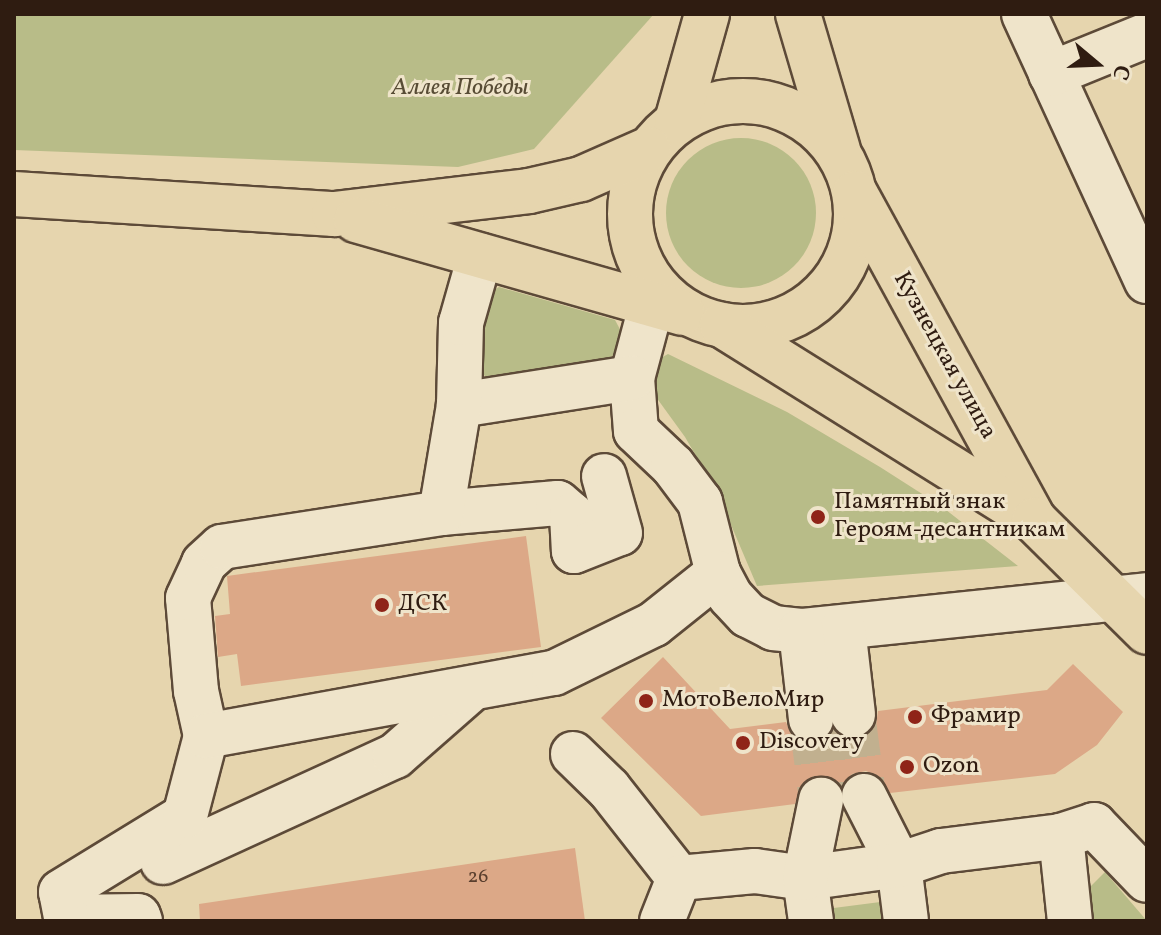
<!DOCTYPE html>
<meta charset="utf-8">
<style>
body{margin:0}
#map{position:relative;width:1161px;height:935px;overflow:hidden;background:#e6d5ae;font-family:Vollkorn,serif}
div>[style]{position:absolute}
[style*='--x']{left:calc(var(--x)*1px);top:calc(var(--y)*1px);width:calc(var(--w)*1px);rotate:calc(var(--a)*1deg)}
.green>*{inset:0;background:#b8bc88}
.round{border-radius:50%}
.building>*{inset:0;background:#dca887}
.minor-tunnel>*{height:44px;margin-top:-22px;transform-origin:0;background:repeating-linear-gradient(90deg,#c1b08f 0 44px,transparent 0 66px)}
.roads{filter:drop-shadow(2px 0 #5d4a38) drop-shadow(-2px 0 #5d4a38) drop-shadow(0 2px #5d4a38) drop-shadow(0 -2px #5d4a38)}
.minor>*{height:44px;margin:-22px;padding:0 22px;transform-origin:22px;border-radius:22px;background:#efe4ca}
.major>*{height:44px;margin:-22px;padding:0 22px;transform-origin:22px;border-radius:22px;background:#e6d5ae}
.major>.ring{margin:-22px;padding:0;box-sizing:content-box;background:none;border:44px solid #e6d5ae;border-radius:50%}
.dots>*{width:22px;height:22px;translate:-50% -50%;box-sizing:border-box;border:4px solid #efe4ca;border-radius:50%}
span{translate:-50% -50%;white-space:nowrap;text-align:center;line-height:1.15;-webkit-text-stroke:6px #efe4ca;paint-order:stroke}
.number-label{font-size:20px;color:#5a3f2e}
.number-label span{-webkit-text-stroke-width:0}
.park-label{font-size:24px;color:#584c35;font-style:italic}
.street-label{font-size:24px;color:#2f1c11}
.poi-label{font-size:24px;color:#2f1c11}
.left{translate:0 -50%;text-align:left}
.frame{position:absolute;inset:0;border:16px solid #2f1c11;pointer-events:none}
.north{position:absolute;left:1057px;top:24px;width:80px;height:80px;-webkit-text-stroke:6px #efe4ca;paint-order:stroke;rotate:109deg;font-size:22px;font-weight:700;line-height:32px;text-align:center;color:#2f1c11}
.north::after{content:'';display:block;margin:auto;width:28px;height:36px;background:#2f1c11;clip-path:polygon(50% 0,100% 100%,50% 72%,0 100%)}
</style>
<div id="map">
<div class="green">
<div style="clip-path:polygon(14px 14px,654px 14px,534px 149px,458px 167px,14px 150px)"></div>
<div class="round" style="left:666px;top:138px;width:150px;height:150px"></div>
<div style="clip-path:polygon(499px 287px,615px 320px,622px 333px,620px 348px,609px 359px,496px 379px,485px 376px,477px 368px,487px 294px)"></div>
<div style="clip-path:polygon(668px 354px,787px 412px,880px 467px,941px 506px,1018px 566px,757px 586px,717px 492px,685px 437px,648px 386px,659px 359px)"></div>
<div style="clip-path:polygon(1105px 872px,1147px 921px,1091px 921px,1084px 893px)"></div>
<div style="clip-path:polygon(888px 901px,891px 921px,828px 921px,826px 909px)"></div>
</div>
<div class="building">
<div style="clip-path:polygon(526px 536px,541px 647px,241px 686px,237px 654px,218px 657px,215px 616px,230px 614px,227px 576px)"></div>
<div style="clip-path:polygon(663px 657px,730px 729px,786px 722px,791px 734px,802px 742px,813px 744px,825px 739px,834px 730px,844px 737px,855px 739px,867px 734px,876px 725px,878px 711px,1047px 690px,1073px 664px,1123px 712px,1097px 745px,1055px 774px,890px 793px,878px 776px,866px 771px,852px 774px,841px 787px,827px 776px,814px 776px,802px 784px,795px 804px,701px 816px,601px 718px)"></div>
<div style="clip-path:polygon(575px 848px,585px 921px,200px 921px,199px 904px)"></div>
</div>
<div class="minor-tunnel">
<div style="--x:853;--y:714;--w:83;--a:82.4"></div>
<div style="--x:811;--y:719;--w:82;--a:83"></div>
</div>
<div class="roads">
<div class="minor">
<div style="--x:1024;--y:14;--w:294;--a:65.3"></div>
<div style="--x:1051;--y:74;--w:104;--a:-22.1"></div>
<div style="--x:652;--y:303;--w:78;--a:104.9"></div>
<div style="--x:632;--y:378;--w:53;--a:85.7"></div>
<div style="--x:636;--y:431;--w:51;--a:43.4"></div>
<div style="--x:673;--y:466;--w:45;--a:53.1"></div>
<div style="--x:700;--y:502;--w:73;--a:75.8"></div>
<div style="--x:718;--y:573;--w:26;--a:62"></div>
<div style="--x:730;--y:596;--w:26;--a:47"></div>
<div style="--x:748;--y:615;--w:28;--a:27"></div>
<div style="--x:773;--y:628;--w:28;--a:6"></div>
<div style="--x:801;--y:631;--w:348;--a:-5.9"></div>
<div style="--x:459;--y:405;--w:175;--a:-8.9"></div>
<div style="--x:441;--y:513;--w:117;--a:-4.9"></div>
<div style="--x:558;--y:503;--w:18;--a:41"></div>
<div style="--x:572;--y:515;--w:36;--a:87"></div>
<div style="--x:574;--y:551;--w:49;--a:-21.4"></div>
<div style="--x:620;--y:533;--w:59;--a:-105.7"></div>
<div style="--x:843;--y:628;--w:87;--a:83.4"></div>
<div style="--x:801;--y:631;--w:89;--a:83.5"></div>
<div style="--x:206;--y:736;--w:46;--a:-102.5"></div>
<div style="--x:196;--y:691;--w:93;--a:-94.9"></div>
<div style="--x:188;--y:598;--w:38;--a:-65"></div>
<div style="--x:204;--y:563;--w:24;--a:-42"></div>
<div style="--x:222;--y:547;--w:222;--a:-8.8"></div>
<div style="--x:441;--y:513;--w:109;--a:-80.5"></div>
<div style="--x:459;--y:405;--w:82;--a:-88.6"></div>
<div style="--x:461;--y:323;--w:70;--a:-74.2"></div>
<div style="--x:573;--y:754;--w:50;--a:44.2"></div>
<div style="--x:609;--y:789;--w:113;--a:51.8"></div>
<div style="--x:864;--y:796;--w:77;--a:63.1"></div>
<div style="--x:899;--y:865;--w:56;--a:82.9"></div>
<div style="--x:1061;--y:836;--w:35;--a:-18"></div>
<div style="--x:1094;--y:825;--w:76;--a:46.1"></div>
<div style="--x:163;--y:862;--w:255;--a:-24.6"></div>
<div style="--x:395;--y:756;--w:100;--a:-41.3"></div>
<div style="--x:140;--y:921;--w:5;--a:-112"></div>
<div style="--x:138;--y:916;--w:72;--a:179.2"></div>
<div style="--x:66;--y:917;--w:25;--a:-101"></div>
<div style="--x:61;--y:892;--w:145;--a:-31.5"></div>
<div style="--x:185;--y:816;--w:83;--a:-75.3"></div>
<div style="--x:206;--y:736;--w:354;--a:-10.3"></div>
<div style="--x:554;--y:673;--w:111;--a:-26.1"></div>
<div style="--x:654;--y:624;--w:82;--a:-38.6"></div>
<div style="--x:662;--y:921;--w:46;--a:-68.4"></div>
<div style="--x:679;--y:878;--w:76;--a:-5.3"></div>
<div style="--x:755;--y:871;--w:50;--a:8"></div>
<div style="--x:805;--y:878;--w:95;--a:-7.9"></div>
<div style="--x:899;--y:865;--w:44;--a:-18.4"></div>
<div style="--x:941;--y:851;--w:121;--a:-7.1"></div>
<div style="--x:1061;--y:836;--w:85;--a:84"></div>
<div style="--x:811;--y:921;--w:43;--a:-97.9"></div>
<div style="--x:805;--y:878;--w:80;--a:-78.4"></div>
</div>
<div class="major">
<div style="--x:798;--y:14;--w:142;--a:73.6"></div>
<div class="ring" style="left:630px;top:101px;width:182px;height:182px"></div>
<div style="--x:677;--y:121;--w:111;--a:-74.3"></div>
<div style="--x:855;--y:193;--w:371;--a:61.3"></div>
<div style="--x:14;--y:194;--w:321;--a:3.6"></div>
<div style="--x:334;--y:214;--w:196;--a:-6.7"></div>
<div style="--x:529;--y:191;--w:53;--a:-13"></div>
<div style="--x:581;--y:179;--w:74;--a:-23.8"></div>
<div style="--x:356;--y:220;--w:339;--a:15.9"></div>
<div style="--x:722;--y:325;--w:368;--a:32"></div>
<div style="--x:1034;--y:520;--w:159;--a:44.7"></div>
</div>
</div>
<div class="dots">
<div style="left:818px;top:517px;background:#8f2418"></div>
<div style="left:382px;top:605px;background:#8f2418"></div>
<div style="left:646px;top:701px;background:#8f2418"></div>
<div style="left:915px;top:717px;background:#8f2418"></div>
<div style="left:743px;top:743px;background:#8f2418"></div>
<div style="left:907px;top:767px;background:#8f2418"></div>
</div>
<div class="number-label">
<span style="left:478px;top:877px">26</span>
</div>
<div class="park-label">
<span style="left:460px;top:89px">Аллея Победы</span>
</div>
<div class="street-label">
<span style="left:944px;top:356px;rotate:61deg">Кузнецкая улица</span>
</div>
<div class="poi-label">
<span class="left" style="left:834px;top:517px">Памятный знак<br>Героям-десантникам</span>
<span class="left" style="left:398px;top:605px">ДСК</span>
<span class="left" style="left:662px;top:701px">МотоВелоМир</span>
<span class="left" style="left:931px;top:717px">Фрамир</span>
<span class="left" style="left:759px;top:743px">Discovery</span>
<span class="left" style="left:923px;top:767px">Ozon</span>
</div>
<div class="frame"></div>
<div class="north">С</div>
</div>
